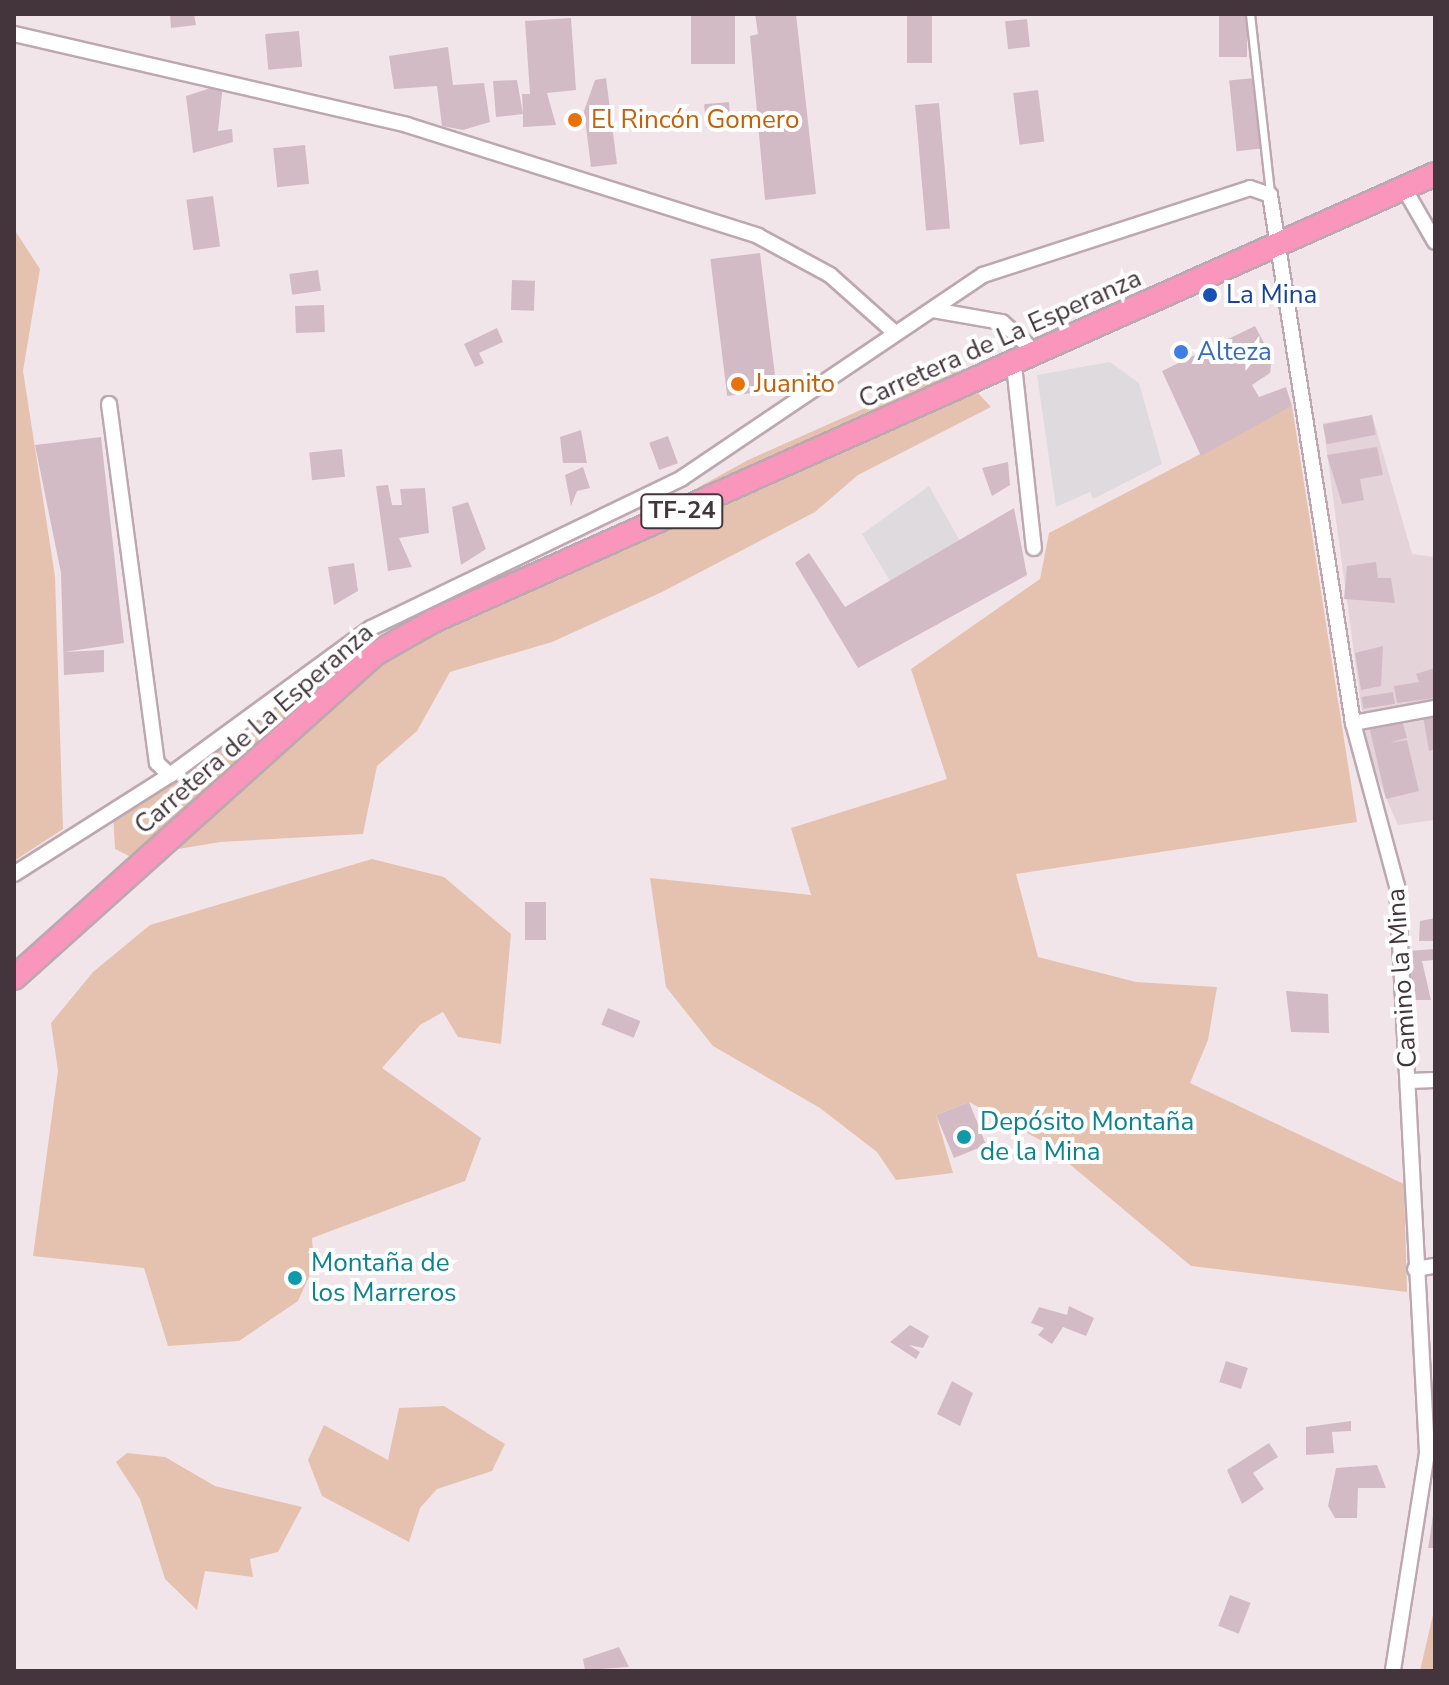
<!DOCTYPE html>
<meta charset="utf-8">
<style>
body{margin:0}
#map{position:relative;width:1449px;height:1685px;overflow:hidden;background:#f2e5ea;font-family:"Nunito Sans",sans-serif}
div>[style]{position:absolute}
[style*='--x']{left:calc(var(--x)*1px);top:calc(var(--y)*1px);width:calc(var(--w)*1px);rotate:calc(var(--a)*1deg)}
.residential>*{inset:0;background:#e5d3da}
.green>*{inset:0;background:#e5c2af}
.parking>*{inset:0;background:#dfdadd}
.building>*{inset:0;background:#d3bbc6;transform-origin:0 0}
.roads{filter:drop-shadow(2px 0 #bda8b1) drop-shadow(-2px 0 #bda8b1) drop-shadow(0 2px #bda8b1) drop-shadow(0 -2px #bda8b1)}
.service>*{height:7px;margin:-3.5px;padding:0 3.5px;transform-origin:3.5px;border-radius:3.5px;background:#fff}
.minor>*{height:14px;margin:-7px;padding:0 7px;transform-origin:7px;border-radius:7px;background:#fff}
.primary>*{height:22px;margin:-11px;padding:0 11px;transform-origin:11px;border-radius:11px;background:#fa95bb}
.dots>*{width:22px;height:22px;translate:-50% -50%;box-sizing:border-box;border:4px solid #fff;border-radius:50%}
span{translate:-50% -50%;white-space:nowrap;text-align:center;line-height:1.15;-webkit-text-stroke:8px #fff;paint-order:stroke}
.shield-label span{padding:2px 6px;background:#fff;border:2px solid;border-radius:6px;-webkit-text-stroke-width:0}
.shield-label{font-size:24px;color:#44353c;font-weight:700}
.food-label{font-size:26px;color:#c56008}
.left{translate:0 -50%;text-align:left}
.transit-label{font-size:26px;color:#164399}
.street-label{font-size:26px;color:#44353c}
.shop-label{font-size:26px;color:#366cbe}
.culture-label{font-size:26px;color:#0d838f}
.frame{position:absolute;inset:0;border:16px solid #44353c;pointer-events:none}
</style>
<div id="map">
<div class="residential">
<div style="clip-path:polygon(1372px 415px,1412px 554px,1435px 557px,1435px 820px,1398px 825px,1368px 757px,1323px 423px)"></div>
</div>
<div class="green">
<div style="clip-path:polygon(14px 229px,40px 269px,23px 371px,55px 576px,63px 829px,14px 861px)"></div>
<div style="clip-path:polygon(955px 368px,991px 407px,858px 475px,815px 512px,662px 592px,552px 642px,450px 672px,417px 731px,377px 766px,363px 834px,220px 842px,131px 857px,115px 849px,113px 812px,363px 648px,412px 645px,748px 460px)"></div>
<div style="clip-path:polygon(1292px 406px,1357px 822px,1016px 874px,1038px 957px,1136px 982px,1217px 987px,1208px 1040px,1190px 1083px,1404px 1184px,1407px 1292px,1191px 1266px,1042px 1141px,969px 1102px,936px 1115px,953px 1173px,896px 1180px,877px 1152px,820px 1108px,713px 1046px,666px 987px,650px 878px,811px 895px,791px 828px,947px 779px,911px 669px,1040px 579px,1049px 533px)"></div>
<div style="clip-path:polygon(372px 859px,444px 877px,511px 934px,501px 1044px,458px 1037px,443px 1012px,420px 1025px,382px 1068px,481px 1138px,465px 1181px,312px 1238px,314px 1266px,298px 1301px,239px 1341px,168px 1346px,144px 1268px,33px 1256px,58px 1071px,51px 1023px,93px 972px,150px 925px)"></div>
<div style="clip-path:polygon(444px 1406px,505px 1444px,492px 1471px,437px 1489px,420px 1508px,409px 1542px,322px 1496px,308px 1460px,324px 1425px,388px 1460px,399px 1408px)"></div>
<div style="clip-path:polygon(127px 1453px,165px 1457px,215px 1486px,302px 1507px,278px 1552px,250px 1559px,253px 1577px,205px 1571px,197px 1610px,165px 1579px,140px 1499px,116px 1462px)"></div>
<div style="clip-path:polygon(1434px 1610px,1435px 1671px,1420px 1671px)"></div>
</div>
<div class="parking">
<div style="clip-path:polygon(1110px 362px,1139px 383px,1162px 464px,1093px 499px,1090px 492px,1056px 507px,1037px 375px)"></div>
<div style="clip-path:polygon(929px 486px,960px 541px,890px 581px,862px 534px)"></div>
</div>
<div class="building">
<div style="clip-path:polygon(170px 14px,194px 14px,196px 25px,171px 28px)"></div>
<div style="left:691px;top:14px;width:44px;height:50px"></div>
<div style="clip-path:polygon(755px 14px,796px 14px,816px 194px,765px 200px,750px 36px,758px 34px)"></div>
<div style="left:907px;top:14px;width:25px;height:49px"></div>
<div style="left:1219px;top:14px;width:28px;height:43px"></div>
<div style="clip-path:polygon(571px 18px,576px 90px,547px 93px,556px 125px,523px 127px,523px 114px,496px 117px,493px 81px,517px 80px,523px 114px,522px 94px,530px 94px,525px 21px)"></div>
<div style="left:1027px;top:19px;width:28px;height:22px;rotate:84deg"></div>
<div style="left:299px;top:31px;width:36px;height:34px;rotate:85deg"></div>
<div style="clip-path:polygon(448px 47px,453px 85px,484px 83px,490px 122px,463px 130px,442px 126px,437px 86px,394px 89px,389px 56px)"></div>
<div style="clip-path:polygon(606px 78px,617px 164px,591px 167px,584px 111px,595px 80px)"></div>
<div style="left:1254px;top:78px;width:71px;height:25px;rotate:84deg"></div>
<div style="clip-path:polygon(223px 84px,218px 131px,232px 129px,233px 142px,193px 153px,186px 96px)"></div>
<div style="left:1038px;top:90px;width:52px;height:25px;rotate:83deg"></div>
<div style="left:729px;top:102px;width:24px;height:25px;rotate:85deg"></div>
<div style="left:939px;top:103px;width:126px;height:24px;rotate:85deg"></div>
<div style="left:305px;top:145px;width:39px;height:32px;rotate:84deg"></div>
<div style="left:213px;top:196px;width:51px;height:27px;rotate:82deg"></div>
<div style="left:760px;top:253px;width:138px;height:50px;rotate:83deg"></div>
<div style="left:318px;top:270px;width:21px;height:29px;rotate:82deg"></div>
<div style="left:512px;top:280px;width:23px;height:30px;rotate:2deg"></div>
<div style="left:324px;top:305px;width:27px;height:29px;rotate:88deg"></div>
<div style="clip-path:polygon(1255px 326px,1272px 358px,1270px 373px,1252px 385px,1259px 397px,1286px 387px,1292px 406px,1201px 456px,1162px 371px)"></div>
<div style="clip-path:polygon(497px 328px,503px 342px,479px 353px,484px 363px,475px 367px,464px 344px)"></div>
<div style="left:1372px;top:415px;width:20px;height:50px;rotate:79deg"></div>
<div style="clip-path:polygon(581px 430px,587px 463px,563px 463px,560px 437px)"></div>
<div style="left:668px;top:436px;width:29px;height:20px;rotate:70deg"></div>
<div style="clip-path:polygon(101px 437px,124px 643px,64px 652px,104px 650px,104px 672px,64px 675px,61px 573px,35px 445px)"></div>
<div style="clip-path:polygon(1377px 447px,1383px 475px,1360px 479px,1364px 500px,1342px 504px,1327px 455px)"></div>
<div style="left:342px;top:449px;width:28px;height:33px;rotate:84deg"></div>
<div style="clip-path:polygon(1008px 462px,1010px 485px,992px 496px,982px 468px)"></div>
<div style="clip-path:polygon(583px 467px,590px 488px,577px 491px,571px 506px,565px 475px)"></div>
<div style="clip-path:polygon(388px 485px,392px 505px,402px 505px,400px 489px,425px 488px,429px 533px,399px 538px,412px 567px,388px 571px,376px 486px)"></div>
<div style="clip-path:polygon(468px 502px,486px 549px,461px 565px,452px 507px)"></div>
<div style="clip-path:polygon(1014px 508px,1027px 575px,858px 668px,795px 563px,809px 553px,845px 607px)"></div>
<div style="clip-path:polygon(1376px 562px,1378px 578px,1391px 578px,1395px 603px,1344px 599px,1347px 566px)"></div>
<div style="clip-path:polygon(354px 563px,358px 591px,334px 605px,328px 567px)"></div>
<div style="clip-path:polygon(1383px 646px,1381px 686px,1361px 690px,1355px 653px)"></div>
<div style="clip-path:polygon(1435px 668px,1435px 698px,1397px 703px,1394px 686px,1419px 682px,1416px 674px)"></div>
<div style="left:1393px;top:692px;width:12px;height:32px;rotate:81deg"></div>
<div style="clip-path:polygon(1435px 714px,1435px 749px,1429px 751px,1423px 716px)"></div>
<div style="clip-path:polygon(1402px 720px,1407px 738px,1389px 743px,1407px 740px,1419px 791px,1386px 799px,1369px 726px)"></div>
<div style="left:525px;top:902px;width:21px;height:38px"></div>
<div style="clip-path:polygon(1435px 918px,1435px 941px,1419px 941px,1420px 921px)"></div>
<div style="clip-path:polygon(1435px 949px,1435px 960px,1422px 961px,1431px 1000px,1410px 1000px,1407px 951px)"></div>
<div style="clip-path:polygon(1286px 991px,1328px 994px,1329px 1033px,1291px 1032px)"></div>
<div style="left:608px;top:1008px;width:35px;height:18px;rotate:22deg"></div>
<div style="clip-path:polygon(969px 1102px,978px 1124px,985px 1121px,980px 1129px,986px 1145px,954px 1158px,936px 1115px)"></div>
<div style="clip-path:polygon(1069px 1306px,1094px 1318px,1086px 1336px,1063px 1327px,1052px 1344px,1038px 1335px,1044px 1328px,1031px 1323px,1039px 1307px,1067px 1315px)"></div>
<div style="clip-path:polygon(910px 1325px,929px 1336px,923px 1348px,909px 1345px,920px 1352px,916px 1359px,890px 1342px)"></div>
<div style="left:1226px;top:1361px;width:23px;height:22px;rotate:18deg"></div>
<div style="clip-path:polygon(952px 1381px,973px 1393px,960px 1426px,937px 1414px)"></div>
<div style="clip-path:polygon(1351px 1421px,1351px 1431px,1332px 1432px,1334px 1453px,1306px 1455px,1306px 1427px)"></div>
<div style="clip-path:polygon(1269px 1443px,1278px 1457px,1253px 1473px,1264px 1489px,1242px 1504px,1227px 1470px)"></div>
<div style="clip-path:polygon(1377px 1465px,1386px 1488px,1358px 1488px,1357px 1518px,1335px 1518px,1328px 1506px,1336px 1468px)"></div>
<div style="clip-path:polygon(1433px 1515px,1435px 1548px,1428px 1548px,1429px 1543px)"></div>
<div style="left:1230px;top:1595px;width:22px;height:33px;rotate:21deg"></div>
<div style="clip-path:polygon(619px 1647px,629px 1667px,585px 1670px,583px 1659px)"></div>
</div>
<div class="roads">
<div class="service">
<div style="--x:1250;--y:14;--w:180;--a:83.6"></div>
</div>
<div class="minor">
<div style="--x:14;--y:34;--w:403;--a:13"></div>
<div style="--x:407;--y:125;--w:368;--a:17.5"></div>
<div style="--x:758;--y:236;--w:82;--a:28.4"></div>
<div style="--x:830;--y:275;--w:87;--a:41.7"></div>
<div style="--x:1404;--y:188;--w:62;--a:60.1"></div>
<div style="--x:933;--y:310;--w:70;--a:9.9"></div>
<div style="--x:1002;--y:322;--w:47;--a:42.4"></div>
<div style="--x:1014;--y:365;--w:184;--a:83.8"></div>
<div style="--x:109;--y:404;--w:362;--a:82.4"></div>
<div style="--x:157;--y:763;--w:18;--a:43"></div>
<div style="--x:1353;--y:723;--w:83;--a:-10.4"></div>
<div style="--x:14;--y:874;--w:185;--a:-32.4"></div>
<div style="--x:170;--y:775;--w:249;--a:-36.2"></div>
<div style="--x:371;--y:628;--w:345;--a:-25.7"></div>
<div style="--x:682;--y:478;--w:363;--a:-34"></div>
<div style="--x:983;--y:275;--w:281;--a:-18"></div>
<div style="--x:1250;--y:188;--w:21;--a:19"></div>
<div style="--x:1270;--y:195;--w:534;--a:81.07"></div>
<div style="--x:1353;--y:723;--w:169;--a:74.9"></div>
<div style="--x:1397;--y:886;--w:568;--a:86.97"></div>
<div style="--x:1427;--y:1453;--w:221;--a:98.9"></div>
<div style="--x:1409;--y:1081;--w:26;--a:-2"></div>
<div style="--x:1415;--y:1269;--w:20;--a:-9"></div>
</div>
<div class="primary">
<div style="--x:14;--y:978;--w:485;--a:-41.9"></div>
<div style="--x:375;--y:654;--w:67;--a:-29.6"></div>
<div style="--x:433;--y:621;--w:1097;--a:-24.04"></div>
</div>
</div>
<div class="dots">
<div style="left:575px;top:120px;background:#e8710a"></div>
<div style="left:1210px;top:295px;background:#1a4fb4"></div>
<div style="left:1181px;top:352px;background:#3f7fe0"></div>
<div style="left:738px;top:384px;background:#e8710a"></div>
<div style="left:964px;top:1137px;background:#0f9aa8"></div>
<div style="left:295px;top:1278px;background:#0f9aa8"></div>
</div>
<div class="shield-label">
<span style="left:682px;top:511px">TF-24</span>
</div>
<div class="food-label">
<span class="left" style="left:591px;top:120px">El Rincón Gomero</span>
<span class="left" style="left:754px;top:384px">Juanito</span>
</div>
<div class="transit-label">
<span class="left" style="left:1226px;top:295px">La Mina</span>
</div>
<div class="street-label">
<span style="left:1000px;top:339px;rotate:-24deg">Carretera de La Esperanza</span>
<span style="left:254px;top:729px;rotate:-41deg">Carretera de La Esperanza</span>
<span style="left:1402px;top:978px;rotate:-94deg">Camino la Mina</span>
</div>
<div class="shop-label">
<span class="left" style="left:1197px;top:352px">Alteza</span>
</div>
<div class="culture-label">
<span class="left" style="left:980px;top:1137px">Depósito Montaña<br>de la Mina</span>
<span class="left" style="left:311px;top:1278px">Montaña de<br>los Marreros</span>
</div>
<div class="frame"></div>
</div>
